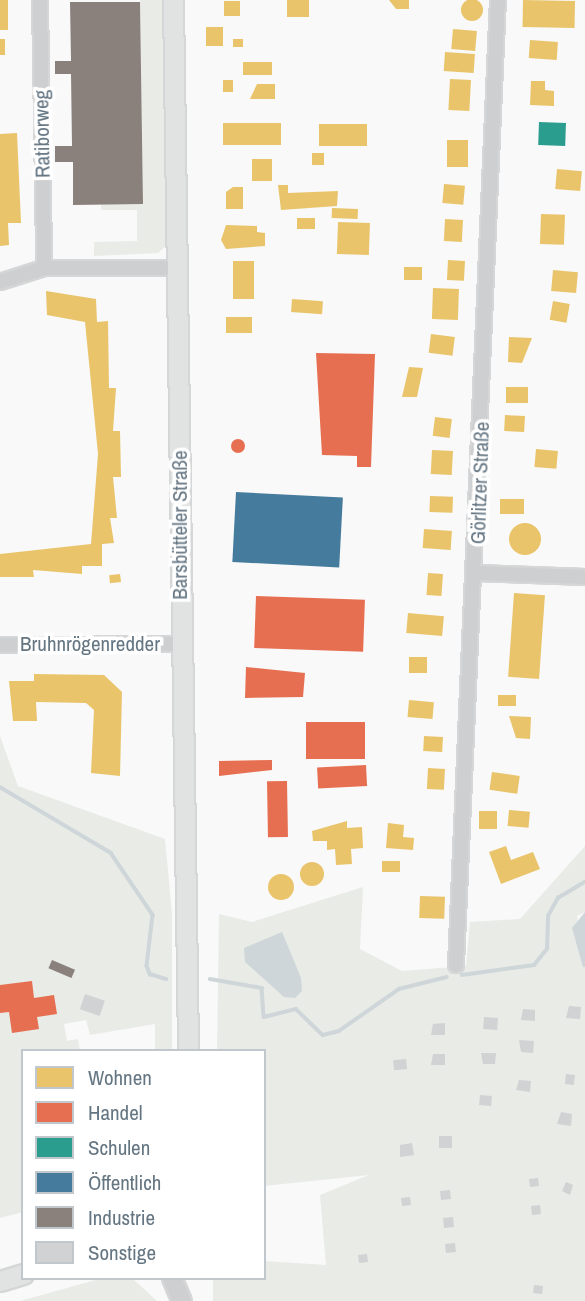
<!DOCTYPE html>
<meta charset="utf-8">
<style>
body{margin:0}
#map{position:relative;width:585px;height:1301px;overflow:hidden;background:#f9f9f9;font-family:"Archivo Narrow",sans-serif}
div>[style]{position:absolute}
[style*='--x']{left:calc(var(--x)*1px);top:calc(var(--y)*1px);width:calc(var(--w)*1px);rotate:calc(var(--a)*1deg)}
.green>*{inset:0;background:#e8ebe6}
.water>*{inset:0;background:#ced6d9}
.homes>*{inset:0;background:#e9c46a;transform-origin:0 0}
.round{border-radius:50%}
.shops>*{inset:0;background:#e76f51;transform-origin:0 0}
.schools>*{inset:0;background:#2a9d8f;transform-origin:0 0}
.public>*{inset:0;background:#457b9d;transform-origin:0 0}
.industry>*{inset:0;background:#8a817c;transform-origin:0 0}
.stream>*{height:3.5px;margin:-1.75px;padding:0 1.75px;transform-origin:1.75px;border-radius:1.75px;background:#ced6d9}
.building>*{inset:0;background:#d0d2d3;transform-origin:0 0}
.roads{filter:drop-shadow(2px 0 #d5d6d7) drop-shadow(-2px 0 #d5d6d7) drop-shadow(0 2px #d5d6d7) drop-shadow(0 -2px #d5d6d7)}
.minor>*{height:14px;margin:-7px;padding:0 7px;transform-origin:7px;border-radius:7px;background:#cecfd0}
.tertiary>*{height:18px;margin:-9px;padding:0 9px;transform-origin:9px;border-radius:9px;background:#cecfd0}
.secondary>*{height:19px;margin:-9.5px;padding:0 9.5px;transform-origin:9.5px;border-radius:9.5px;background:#e1e2e2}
span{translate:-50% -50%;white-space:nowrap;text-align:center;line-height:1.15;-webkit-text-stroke:7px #fff;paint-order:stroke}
.street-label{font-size:21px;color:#657683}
.legend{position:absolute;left:21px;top:1049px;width:245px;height:231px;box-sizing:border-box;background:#fff;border:2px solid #c1c8cd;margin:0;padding:9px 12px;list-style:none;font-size:21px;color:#657683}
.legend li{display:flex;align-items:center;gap:14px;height:35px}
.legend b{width:35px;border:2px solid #c1c8cd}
</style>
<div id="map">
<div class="green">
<div style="clip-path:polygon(140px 0,165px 0,168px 244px,158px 253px,94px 256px,94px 242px,137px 241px,137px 210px,101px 210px,101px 204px,143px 204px)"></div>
<div style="clip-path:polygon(0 736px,18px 786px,165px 839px,172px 913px,172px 1051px,155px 1051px,155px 1024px,90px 1035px,86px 1020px,64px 1024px,67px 1041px,78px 1039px,80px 1051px,23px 1051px,23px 1212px,0 1218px)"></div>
<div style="clip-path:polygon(585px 846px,585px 912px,577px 916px,585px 967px,585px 1301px,213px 1301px,213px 1278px,264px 1278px,264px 1261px,326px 1265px,320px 1195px,369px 1175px,264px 1186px,264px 1051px,217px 1051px,219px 914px,252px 922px,363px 887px,360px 949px,402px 971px,466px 966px,470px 922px,520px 919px)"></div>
<div style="clip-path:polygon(103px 1278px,132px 1278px,157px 1301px,20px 1301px)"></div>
</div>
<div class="water">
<div style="clip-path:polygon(585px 912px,585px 967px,583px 967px,572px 928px)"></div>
<div style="clip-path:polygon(282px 932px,301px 978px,302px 991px,295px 998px,284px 997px,245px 962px,244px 948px)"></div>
</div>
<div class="homes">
<div class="round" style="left:461px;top:-1px;width:22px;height:22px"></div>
<div style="left:0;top:0;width:8px;height:30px"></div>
<div style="left:287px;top:0;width:22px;height:17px"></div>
<div style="clip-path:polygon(389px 0,409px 0,409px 9px,396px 9px)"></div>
<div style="left:523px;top:0;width:52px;height:27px;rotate:1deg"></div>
<div style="left:224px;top:1px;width:16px;height:15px"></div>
<div style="left:206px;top:27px;width:17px;height:19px"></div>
<div style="left:453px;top:29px;width:24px;height:20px;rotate:5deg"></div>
<div style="left:0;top:39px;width:5px;height:16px"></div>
<div style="left:233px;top:39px;width:10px;height:8px"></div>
<div style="left:530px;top:40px;width:28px;height:18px;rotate:4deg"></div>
<div style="left:445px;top:52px;width:30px;height:19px;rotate:4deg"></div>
<div style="left:243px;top:62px;width:29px;height:13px"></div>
<div style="left:450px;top:79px;width:21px;height:31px;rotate:3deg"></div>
<div style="left:233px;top:80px;width:12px;height:10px;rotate:90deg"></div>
<div style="clip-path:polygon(531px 81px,545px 81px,545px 90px,554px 91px,554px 106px,530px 105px)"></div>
<div style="clip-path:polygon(257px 84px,275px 84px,275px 99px,250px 99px)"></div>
<div style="left:223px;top:123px;width:58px;height:22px"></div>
<div style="left:367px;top:124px;width:22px;height:48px;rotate:90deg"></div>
<div style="clip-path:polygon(17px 133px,21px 223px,8px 223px,9px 245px,0 246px,0 134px)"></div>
<div style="left:447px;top:140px;width:21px;height:27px"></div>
<div style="left:324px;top:153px;width:12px;height:12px;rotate:90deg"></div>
<div style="left:252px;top:159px;width:20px;height:22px"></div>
<div style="left:557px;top:169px;width:25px;height:20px;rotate:5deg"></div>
<div style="left:444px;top:184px;width:21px;height:19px;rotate:5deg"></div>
<div style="clip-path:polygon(278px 185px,288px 185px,288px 193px,338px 191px,337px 206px,281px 210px)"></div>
<div style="clip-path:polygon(233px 187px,243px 187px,243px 209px,226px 209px,226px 192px)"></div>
<div style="left:332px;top:208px;width:26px;height:10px;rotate:2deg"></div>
<div style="left:541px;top:214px;width:24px;height:30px;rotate:2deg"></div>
<div style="left:297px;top:218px;width:18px;height:11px"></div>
<div style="left:445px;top:219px;width:18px;height:22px;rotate:3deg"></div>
<div style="left:338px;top:222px;width:32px;height:32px;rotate:2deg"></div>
<div style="clip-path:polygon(257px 226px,257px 232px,265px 233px,265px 246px,226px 249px,221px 240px,226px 225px)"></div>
<div style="left:448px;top:260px;width:17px;height:20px;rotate:3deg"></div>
<div style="left:233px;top:261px;width:21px;height:38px"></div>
<div style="left:404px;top:267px;width:18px;height:13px"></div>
<div style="left:553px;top:270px;width:25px;height:21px;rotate:5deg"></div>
<div style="left:433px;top:288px;width:26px;height:31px;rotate:2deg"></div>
<div style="clip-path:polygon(46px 291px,96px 299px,97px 322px,108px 321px,109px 388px,116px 388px,113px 431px,120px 431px,121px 477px,113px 477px,117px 518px,110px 518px,114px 543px,102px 544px,102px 566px,82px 566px,82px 574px,33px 570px,34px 577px,0 577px,0 554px,91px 544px,98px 454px,85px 322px,47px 315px)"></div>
<div style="left:292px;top:299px;width:31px;height:13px;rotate:4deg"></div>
<div style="left:553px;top:301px;width:17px;height:19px;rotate:10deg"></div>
<div style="left:226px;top:317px;width:26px;height:16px"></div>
<div style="left:431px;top:334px;width:24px;height:19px;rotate:7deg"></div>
<div style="clip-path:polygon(509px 337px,532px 338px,522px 363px,508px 362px)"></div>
<div style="clip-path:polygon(409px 367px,423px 368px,417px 397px,402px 397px)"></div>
<div style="left:506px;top:387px;width:22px;height:16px"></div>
<div style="left:505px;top:415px;width:20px;height:16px;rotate:3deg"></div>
<div style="left:435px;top:417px;width:17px;height:19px;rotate:7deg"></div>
<div style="left:536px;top:449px;width:22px;height:18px;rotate:5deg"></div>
<div style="left:432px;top:450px;width:21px;height:24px;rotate:3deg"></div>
<div style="left:430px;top:496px;width:23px;height:16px;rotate:2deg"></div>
<div style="left:500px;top:499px;width:24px;height:15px"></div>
<div class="round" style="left:509px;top:523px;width:32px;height:32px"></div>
<div style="left:424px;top:529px;width:28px;height:19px;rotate:4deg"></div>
<div style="left:428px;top:573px;width:15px;height:22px;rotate:4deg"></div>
<div style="left:120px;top:574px;width:8px;height:11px;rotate:83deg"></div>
<div style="left:514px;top:593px;width:31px;height:84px;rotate:4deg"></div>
<div style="left:408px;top:613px;width:36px;height:20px;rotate:5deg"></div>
<div style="left:409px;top:657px;width:18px;height:16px"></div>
<div style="clip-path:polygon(34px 674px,104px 675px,122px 692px,120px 776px,91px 773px,94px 710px,86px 703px,36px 702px,37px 721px,13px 721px,9px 681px,34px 681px)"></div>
<div style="left:516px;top:695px;width:11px;height:18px;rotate:90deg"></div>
<div style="left:409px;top:700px;width:25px;height:17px;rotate:5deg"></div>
<div style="clip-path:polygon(509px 716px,531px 717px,530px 739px,516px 738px)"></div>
<div style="left:424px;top:736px;width:19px;height:15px;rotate:3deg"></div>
<div style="left:428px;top:768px;width:17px;height:21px;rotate:3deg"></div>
<div style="left:492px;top:772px;width:28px;height:18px;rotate:8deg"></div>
<div style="left:509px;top:810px;width:21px;height:16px;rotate:5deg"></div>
<div style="left:479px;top:811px;width:18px;height:18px"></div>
<div style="clip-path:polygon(347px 821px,347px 828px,362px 827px,363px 848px,351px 849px,352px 864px,336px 865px,335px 849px,327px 850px,327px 841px,313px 841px,312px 831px)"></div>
<div style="clip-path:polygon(388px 823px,404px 825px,403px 837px,414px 838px,413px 850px,386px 848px)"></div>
<div style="clip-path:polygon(506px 846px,511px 860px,533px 852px,540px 869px,501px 884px,489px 852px)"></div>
<div style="left:382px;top:861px;width:18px;height:11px"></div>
<div class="round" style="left:300px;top:862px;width:24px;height:24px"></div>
<div class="round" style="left:268px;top:874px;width:26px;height:26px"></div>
<div style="left:420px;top:896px;width:25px;height:22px;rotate:2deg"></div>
</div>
<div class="shops">
<div style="clip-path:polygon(316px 353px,375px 354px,371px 467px,357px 467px,357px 456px,322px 455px)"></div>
<div class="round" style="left:231px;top:439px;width:14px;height:14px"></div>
<div style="left:256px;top:596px;width:109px;height:52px;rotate:2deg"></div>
<div style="clip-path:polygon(246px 667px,305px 673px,303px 697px,245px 698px)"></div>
<div style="left:365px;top:722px;width:37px;height:59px;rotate:90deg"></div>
<div style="clip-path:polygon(272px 760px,272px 770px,219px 776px,219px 761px)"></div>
<div style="left:366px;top:765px;width:21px;height:49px;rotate:87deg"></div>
<div style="left:287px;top:781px;width:56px;height:20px;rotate:89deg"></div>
<div style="clip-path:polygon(32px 981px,34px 998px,54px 995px,57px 1014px,37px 1017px,39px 1029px,12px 1033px,9px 1012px,0 1013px,0 985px)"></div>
</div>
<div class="schools">
<div style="left:539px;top:122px;width:27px;height:23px;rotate:2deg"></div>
</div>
<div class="public">
<div style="left:236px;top:492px;width:107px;height:70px;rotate:3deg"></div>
</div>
<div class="industry">
<div style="clip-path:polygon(70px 2px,140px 2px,143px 204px,73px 205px,73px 162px,55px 162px,55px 146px,72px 146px,71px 74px,55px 74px,55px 61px,71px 61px)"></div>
<div style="left:52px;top:960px;width:25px;height:9px;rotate:23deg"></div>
</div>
<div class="stream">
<div style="--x:0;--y:787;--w:129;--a:30.7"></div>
<div style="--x:111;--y:853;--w:75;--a:55.9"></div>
<div style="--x:153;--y:915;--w:51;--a:96.7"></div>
<div style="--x:147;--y:966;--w:9;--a:69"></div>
<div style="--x:150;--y:974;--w:17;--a:17"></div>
<div style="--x:462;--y:975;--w:73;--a:-7.9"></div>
<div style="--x:534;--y:965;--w:21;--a:-51"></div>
<div style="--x:547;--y:949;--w:33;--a:-88"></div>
<div style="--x:548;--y:916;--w:21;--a:-61"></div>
<div style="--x:558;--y:898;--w:31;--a:-31"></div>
<div style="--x:210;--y:979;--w:53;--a:9.8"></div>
<div style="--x:262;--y:988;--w:29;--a:86"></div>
<div style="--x:264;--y:1017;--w:33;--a:-14"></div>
<div style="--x:296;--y:1009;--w:37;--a:44"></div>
<div style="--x:323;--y:1035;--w:16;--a:-14"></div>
<div style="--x:339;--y:1031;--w:73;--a:-35"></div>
<div style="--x:399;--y:989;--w:49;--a:-14"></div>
</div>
<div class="building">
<div style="left:85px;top:994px;width:21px;height:16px;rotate:19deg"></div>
<div style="clip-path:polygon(569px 1006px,581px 1007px,580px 1019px,566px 1018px)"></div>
<div style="clip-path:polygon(523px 1009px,535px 1010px,535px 1021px,521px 1020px)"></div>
<div style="left:484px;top:1017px;width:14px;height:12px;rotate:4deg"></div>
<div style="clip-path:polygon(445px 1023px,445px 1035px,431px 1035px,433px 1024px)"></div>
<div style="clip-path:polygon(519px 1040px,534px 1041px,533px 1053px,521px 1052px)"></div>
<div style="clip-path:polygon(481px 1053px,496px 1053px,495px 1064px,483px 1064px)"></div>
<div style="clip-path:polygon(433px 1054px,445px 1054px,445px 1065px,431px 1065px)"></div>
<div style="left:406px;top:1059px;width:10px;height:13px;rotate:84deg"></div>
<div style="left:566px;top:1074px;width:9px;height:10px;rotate:6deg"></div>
<div style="clip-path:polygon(519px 1080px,531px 1081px,530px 1092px,516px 1090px)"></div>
<div style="left:480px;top:1095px;width:12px;height:10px;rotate:5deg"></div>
<div style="clip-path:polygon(561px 1112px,572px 1114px,571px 1126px,557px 1124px)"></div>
<div style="left:452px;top:1136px;width:12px;height:13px;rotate:90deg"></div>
<div style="clip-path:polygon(412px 1143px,414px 1155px,400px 1157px,400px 1145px)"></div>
<div style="left:538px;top:1178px;width:8px;height:9px;rotate:83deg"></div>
<div style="clip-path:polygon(566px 1182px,573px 1185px,570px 1195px,562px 1191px)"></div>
<div style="left:450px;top:1190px;width:9px;height:10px;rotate:84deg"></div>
<div style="left:410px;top:1197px;width:8px;height:9px;rotate:83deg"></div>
<div style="left:540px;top:1205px;width:9px;height:9px;rotate:84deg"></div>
<div style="left:453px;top:1217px;width:10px;height:10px;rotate:84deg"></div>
<div style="left:455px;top:1243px;width:9px;height:10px;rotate:84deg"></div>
<div style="left:367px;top:1254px;width:8px;height:9px;rotate:83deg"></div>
<div style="left:534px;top:1285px;width:9px;height:8px;rotate:6deg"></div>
</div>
<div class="roads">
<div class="minor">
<div style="--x:40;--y:0;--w:268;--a:89.1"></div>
<div style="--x:0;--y:282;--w:46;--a:-17.7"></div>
<div style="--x:44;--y:268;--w:134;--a:0"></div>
<div style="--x:477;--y:573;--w:108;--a:2.1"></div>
<div style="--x:0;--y:645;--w:180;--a:-0.3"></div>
<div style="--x:456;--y:965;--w:966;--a:-87.51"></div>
</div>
<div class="tertiary">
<div style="--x:172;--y:1278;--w:25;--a:67"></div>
</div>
<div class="secondary">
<div style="--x:173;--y:0;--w:1051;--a:89.18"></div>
<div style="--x:0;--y:1281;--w:24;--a:-17"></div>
</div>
</div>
<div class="street-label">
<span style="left:42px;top:134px;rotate:-91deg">Ratiborweg</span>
<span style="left:480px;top:483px;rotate:-88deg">Görlitzer Straße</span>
<span style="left:180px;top:525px;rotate:-90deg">Barsbütteler Straße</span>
<span style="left:90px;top:644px">Bruhnrögenredder</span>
</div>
<ul class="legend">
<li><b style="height:19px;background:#e9c46a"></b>Wohnen</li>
<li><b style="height:19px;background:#e76f51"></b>Handel</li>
<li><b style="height:19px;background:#2a9d8f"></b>Schulen</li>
<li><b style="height:19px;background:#457b9d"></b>Öffentlich</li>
<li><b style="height:19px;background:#8a817c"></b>Industrie</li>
<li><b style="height:19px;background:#d0d2d3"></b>Sonstige</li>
</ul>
</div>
